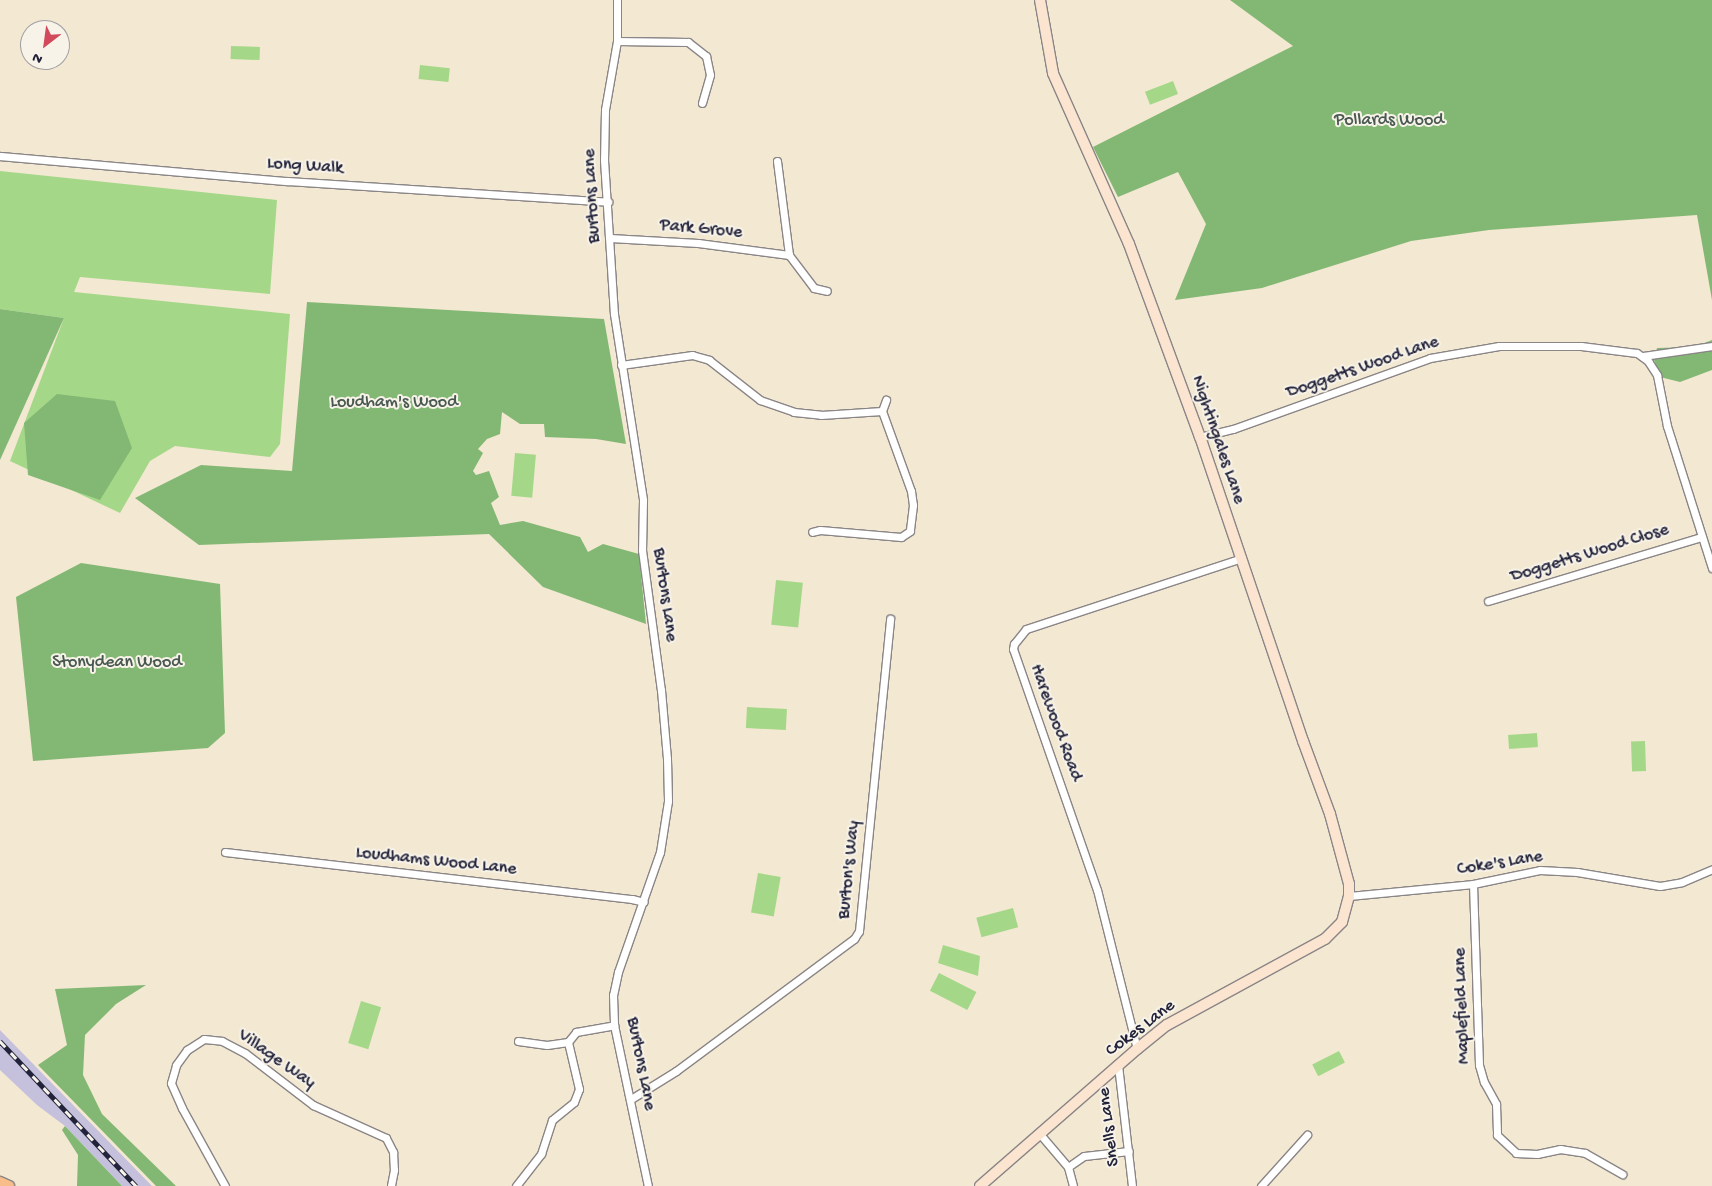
<!DOCTYPE html>
<style>
body{margin:0}
#map{position:relative;width:1712px;height:1186px;overflow:hidden;background:#f3e8d2;font-family:"Gochi Hand",sans-serif}
div>[style]{position:absolute}
[style*='--x']{left:calc(var(--x)*1px);top:calc(var(--y)*1px);width:calc(var(--w)*1px);rotate:calc(var(--a)*1deg)}
.industrial>*{inset:0;background:#c5c0db}
.green>*{inset:0;background:#a4d888;transform-origin:0 0}
.forest>*{inset:0;background:#83b874}
.roads{filter:drop-shadow(1px 0 #8a8586) drop-shadow(-1px 0 #8a8586) drop-shadow(0 1px #8a8586) drop-shadow(0 -1px #8a8586)}
.minor>*{height:7px;margin:-3.5px;padding:0 3.5px;transform-origin:3.5px;border-radius:3.5px;background:#fff}
.secondary>*{height:10px;margin:-5px;padding:0 5px;transform-origin:5px;border-radius:5px;background:#fce5d0}
.primary>*{height:10px;margin:-5px;padding:0 5px;transform-origin:5px;border-radius:5px;background:#f8bd89}
.rail>*{height:4.5px;margin-top:-2.25px;transform-origin:0;background:repeating-linear-gradient(90deg,#f7f3e8 0 8px,#22223b 0 16px);box-sizing:border-box;border-block:1px solid #22223b}
span{translate:-50% -50%;white-space:nowrap;text-align:center;line-height:1.15;-webkit-text-stroke:4px #f7f3e8;paint-order:stroke}
.park-label{font-size:18px;color:#495952}
.street-label{font-size:18px;color:#22223b}
.north{position:absolute;left:20px;top:20px;width:50px;height:50px;box-sizing:border-box;background:#f7f3e8;border:1px solid #a29fa3;border-radius:50%;rotate:210deg;font-size:14px;font-weight:700;line-height:20px;text-align:center;color:#22223b}
.north::after{content:'';display:block;margin:auto;width:18px;height:22px;background:#d1495b;clip-path:polygon(50% 0,100% 100%,50% 72%,0 100%)}
</style>
<div id="map">
<div class="industrial">
<div style="clip-path:polygon(0 1030px,152px 1186px,122px 1186px,65px 1126px,37px 1105px,0 1070px)"></div>
</div>
<div class="green">
<div style="left:231px;top:46px;width:29px;height:13px;rotate:2deg"></div>
<div style="left:420px;top:65px;width:30px;height:14px;rotate:6deg"></div>
<div style="left:1173px;top:81px;width:14px;height:30px;rotate:69deg"></div>
<div style="clip-path:polygon(0 171px,277px 200px,270px 294px,80px 277px,74px 292px,290px 314px,280px 444px,270px 457px,175px 446px,150px 461px,120px 513px,10px 461px,64px 318px,0 309px)"></div>
<div style="left:515px;top:453px;width:21px;height:43px;rotate:5deg"></div>
<div style="left:776px;top:580px;width:27px;height:45px;rotate:6deg"></div>
<div style="left:747px;top:707px;width:40px;height:21px;rotate:3deg"></div>
<div style="left:1537px;top:733px;width:14px;height:29px;rotate:86deg"></div>
<div style="left:1645px;top:741px;width:30px;height:14px;rotate:88deg"></div>
<div style="left:758px;top:873px;width:23px;height:40px;rotate:10deg"></div>
<div style="left:1013px;top:908px;width:20px;height:38px;rotate:75deg"></div>
<div style="clip-path:polygon(943px 945px,980px 956px,978px 976px,938px 963px)"></div>
<div style="left:939px;top:973px;width:42px;height:20px;rotate:27deg"></div>
<div style="left:361px;top:1001px;width:21px;height:44px;rotate:17deg"></div>
<div style="left:1339px;top:1051px;width:13px;height:30px;rotate:63deg"></div>
</div>
<div class="forest">
<div style="clip-path:polygon(1230px 0,1712px 0,1712px 300px,1697px 215px,1489px 230px,1411px 241px,1262px 288px,1175px 300px,1206px 224px,1178px 172px,1118px 197px,1093px 147px,1293px 46px)"></div>
<div style="clip-path:polygon(307px 302px,604px 319px,626px 444px,596px 439px,545px 437px,544px 424px,520px 424px,502px 412px,500px 434px,487px 439px,478px 449px,483px 453px,473px 471px,476px 475px,489px 471px,499px 497px,491px 503px,500px 525px,523px 521px,580px 537px,588px 552px,603px 544px,639px 554px,646px 624px,543px 587px,489px 534px,199px 545px,135px 498px,201px 465px,292px 471px)"></div>
<div style="clip-path:polygon(0 309px,64px 318px,0 460px)"></div>
<div style="clip-path:polygon(1712px 340px,1712px 370px,1680px 382px,1660px 377px,1654px 360px,1657px 348px,1694px 347px)"></div>
<div style="clip-path:polygon(57px 394px,115px 401px,132px 448px,100px 500px,28px 475px,24px 423px)"></div>
<div style="clip-path:polygon(81px 563px,220px 584px,225px 733px,208px 748px,33px 761px,16px 597px)"></div>
<div style="clip-path:polygon(146px 985px,116px 1004px,85px 1035px,83px 1075px,102px 1114px,176px 1186px,156px 1186px,38px 1065px,67px 1045px,55px 989px)"></div>
<div style="clip-path:polygon(65px 1126px,122px 1186px,77px 1186px,78px 1155px,62px 1130px)"></div>
</div>
<div class="roads">
<div class="minor">
<div style="--x:617;--y:0;--w:41;--a:90"></div>
<div style="--x:617;--y:41;--w:70;--a:99.9"></div>
<div style="--x:605;--y:110;--w:50;--a:91.1"></div>
<div style="--x:604;--y:160;--w:154;--a:86.3"></div>
<div style="--x:614;--y:314;--w:188;--a:81.1"></div>
<div style="--x:643;--y:500;--w:50;--a:91.1"></div>
<div style="--x:642;--y:550;--w:141;--a:82.3"></div>
<div style="--x:661;--y:690;--w:69;--a:85"></div>
<div style="--x:667;--y:759;--w:42;--a:88.6"></div>
<div style="--x:668;--y:801;--w:52;--a:98.9"></div>
<div style="--x:660;--y:852;--w:127;--a:109.3"></div>
<div style="--x:618;--y:972;--w:24;--a:102"></div>
<div style="--x:613;--y:995;--w:30;--a:88"></div>
<div style="--x:614;--y:1025;--w:165;--a:78.1"></div>
<div style="--x:617;--y:41;--w:71;--a:0.8"></div>
<div style="--x:688;--y:42;--w:23;--a:38"></div>
<div style="--x:706;--y:56;--w:19;--a:78"></div>
<div style="--x:710;--y:75;--w:29;--a:106"></div>
<div style="--x:0;--y:156;--w:288;--a:5"></div>
<div style="--x:287;--y:181;--w:322;--a:3.7"></div>
<div style="--x:777;--y:161;--w:95;--a:82.7"></div>
<div style="--x:789;--y:255;--w:41;--a:52.9"></div>
<div style="--x:814;--y:288;--w:13;--a:13"></div>
<div style="--x:610;--y:238;--w:88;--a:3.3"></div>
<div style="--x:698;--y:243;--w:92;--a:7.5"></div>
<div style="--x:1643;--y:356;--w:70;--a:-8.2"></div>
<div style="--x:621;--y:365;--w:72;--a:-8"></div>
<div style="--x:692;--y:355;--w:18;--a:16"></div>
<div style="--x:709;--y:360;--w:65;--a:38.1"></div>
<div style="--x:760;--y:400;--w:36;--a:19"></div>
<div style="--x:794;--y:412;--w:27;--a:6"></div>
<div style="--x:821;--y:415;--w:61;--a:-3.8"></div>
<div style="--x:882;--y:411;--w:85;--a:70.1"></div>
<div style="--x:911;--y:491;--w:14;--a:82"></div>
<div style="--x:913;--y:505;--w:26;--a:97"></div>
<div style="--x:910;--y:531;--w:11;--a:146"></div>
<div style="--x:901;--y:537;--w:81;--a:-175.1"></div>
<div style="--x:820;--y:530;--w:8;--a:166"></div>
<div style="--x:882;--y:411;--w:12;--a:-70"></div>
<div style="--x:1200;--y:437;--w:34;--a:-14"></div>
<div style="--x:1233;--y:429;--w:209;--a:-19.8"></div>
<div style="--x:1430;--y:358;--w:70;--a:-9.9"></div>
<div style="--x:1499;--y:346;--w:82;--a:0"></div>
<div style="--x:1581;--y:346;--w:56;--a:7.1"></div>
<div style="--x:1637;--y:353;--w:14;--a:36"></div>
<div style="--x:1648;--y:361;--w:17;--a:57"></div>
<div style="--x:1657;--y:375;--w:52;--a:78.9"></div>
<div style="--x:1667;--y:426;--w:149;--a:72.4"></div>
<div style="--x:1488;--y:601;--w:223;--a:-16.7"></div>
<div style="--x:225;--y:852;--w:410;--a:6.6"></div>
<div style="--x:632;--y:899;--w:12;--a:14"></div>
<div style="--x:1473;--y:884;--w:181;--a:88.1"></div>
<div style="--x:1479;--y:1065;--w:18;--a:74"></div>
<div style="--x:1484;--y:1082;--w:25;--a:61"></div>
<div style="--x:1496;--y:1104;--w:31;--a:88"></div>
<div style="--x:1497;--y:1135;--w:26;--a:43"></div>
<div style="--x:1516;--y:1153;--w:21;--a:3"></div>
<div style="--x:1537;--y:1154;--w:24;--a:-12"></div>
<div style="--x:1560;--y:1149;--w:25;--a:9"></div>
<div style="--x:1585;--y:1153;--w:43;--a:29.6"></div>
<div style="--x:1349;--y:896;--w:125;--a:-5.5"></div>
<div style="--x:1473;--y:884;--w:68;--a:-11.8"></div>
<div style="--x:1540;--y:870;--w:37;--a:3"></div>
<div style="--x:1577;--y:872;--w:84;--a:9.6"></div>
<div style="--x:1660;--y:886;--w:22;--a:-10"></div>
<div style="--x:1682;--y:882;--w:33;--a:-23"></div>
<div style="--x:518;--y:1041;--w:29;--a:8"></div>
<div style="--x:547;--y:1045;--w:21;--a:-8"></div>
<div style="--x:1137;--y:1049;--w:164;--a:-104.1"></div>
<div style="--x:1097;--y:890;--w:255;--a:-109.2"></div>
<div style="--x:1013;--y:649;--w:5;--a:-79"></div>
<div style="--x:1014;--y:644;--w:19;--a:-51"></div>
<div style="--x:1026;--y:629;--w:227;--a:-18.2"></div>
<div style="--x:1118;--y:1065;--w:122;--a:83.4"></div>
<div style="--x:631;--y:1099;--w:53;--a:-31.9"></div>
<div style="--x:676;--y:1071;--w:222;--a:-36.6"></div>
<div style="--x:854;--y:939;--w:9;--a:-58"></div>
<div style="--x:859;--y:931;--w:314;--a:-84.3"></div>
<div style="--x:1039;--y:1133;--w:45;--a:49.5"></div>
<div style="--x:1068;--y:1167;--w:20;--a:75"></div>
<div style="--x:1068;--y:1167;--w:19;--a:-35"></div>
<div style="--x:1084;--y:1156;--w:45;--a:-6.3"></div>
<div style="--x:225;--y:1186;--w:89;--a:-118.9"></div>
<div style="--x:182;--y:1108;--w:27;--a:-114"></div>
<div style="--x:171;--y:1083;--w:19;--a:-74"></div>
<div style="--x:176;--y:1065;--w:19;--a:-54"></div>
<div style="--x:187;--y:1050;--w:20;--a:-33"></div>
<div style="--x:204;--y:1039;--w:18;--a:6"></div>
<div style="--x:222;--y:1041;--w:26;--a:28"></div>
<div style="--x:245;--y:1053;--w:86;--a:37.4"></div>
<div style="--x:313;--y:1105;--w:80;--a:24.3"></div>
<div style="--x:386;--y:1138;--w:16;--a:63"></div>
<div style="--x:393;--y:1152;--w:18;--a:87"></div>
<div style="--x:394;--y:1170;--w:16;--a:101"></div>
<div style="--x:516;--y:1186;--w:41;--a:-52"></div>
<div style="--x:541;--y:1154;--w:36;--a:-72"></div>
<div style="--x:552;--y:1120;--w:28;--a:-39"></div>
<div style="--x:574;--y:1102;--w:14;--a:-69"></div>
<div style="--x:579;--y:1089;--w:48;--a:-103.2"></div>
<div style="--x:568;--y:1042;--w:13;--a:-51"></div>
<div style="--x:576;--y:1032;--w:39;--a:-10"></div>
<div style="--x:1261;--y:1186;--w:69;--a:-48"></div>
</div>
<div class="secondary">
<div style="--x:980;--y:1186;--w:208;--a:-41.1"></div>
<div style="--x:1137;--y:1049;--w:38;--a:-39"></div>
<div style="--x:1167;--y:1025;--w:180;--a:-28.6"></div>
<div style="--x:1325;--y:939;--w:24;--a:-45"></div>
<div style="--x:1342;--y:922;--w:27;--a:-75"></div>
<div style="--x:1349;--y:896;--w:12;--a:-90"></div>
<div style="--x:1349;--y:884;--w:73;--a:-105.2"></div>
<div style="--x:1330;--y:814;--w:78;--a:-110.3"></div>
<div style="--x:1303;--y:741;--w:321;--a:-108.7"></div>
<div style="--x:1200;--y:437;--w:206;--a:-110.2"></div>
<div style="--x:1129;--y:244;--w:187;--a:-114"></div>
<div style="--x:1053;--y:73;--w:74;--a:-100.1"></div>
</div>
<div class="primary">
<div style="--x:0;--y:1182;--w:10;--a:24"></div>
</div>
</div>
<div class="rail">
<div style="--x:0;--y:1041;--w:199;--a:46.8"></div>
</div>
<div class="park-label">
<span style="left:1389px;top:121px">Pollards Wood</span>
<span style="left:394px;top:403px">Loudham's Wood</span>
<span style="left:117px;top:663px">Stonydean Wood</span>
</div>
<div class="street-label">
<span style="left:305px;top:167px;rotate:4deg">Long Walk</span>
<span style="left:593px;top:196px;rotate:-93deg">Burtons Lane</span>
<span style="left:701px;top:230px;rotate:5deg">Park Grove</span>
<span style="left:1363px;top:368px;rotate:-19deg">Doggetts Wood Lane</span>
<span style="left:1217px;top:440px;rotate:71deg">Nightingales Lane</span>
<span style="left:1590px;top:554px;rotate:-17deg">Doggetts Wood Close</span>
<span style="left:664px;top:595px;rotate:82deg">Burtons Lane</span>
<span style="left:1055px;top:723px;rotate:70deg">Harewood Road</span>
<span style="left:436px;top:862px;rotate:6deg">Loudhams Wood Lane</span>
<span style="left:1500px;top:864px;rotate:-9deg">Coke's Lane</span>
<span style="left:850px;top:870px;rotate:-84deg">Burton's Way</span>
<span style="left:1463px;top:1006px;rotate:-92deg">Maplefield Lane</span>
<span style="left:1141px;top:1029px;rotate:-37deg">Cokes Lane</span>
<span style="left:276px;top:1060px;rotate:35deg">Village Way</span>
<span style="left:640px;top:1064px;rotate:79deg">Burtons Lane</span>
<span style="left:1110px;top:1127px;rotate:-97deg">Snells Lane</span>
</div>
<div class="north">N</div>
</div>
